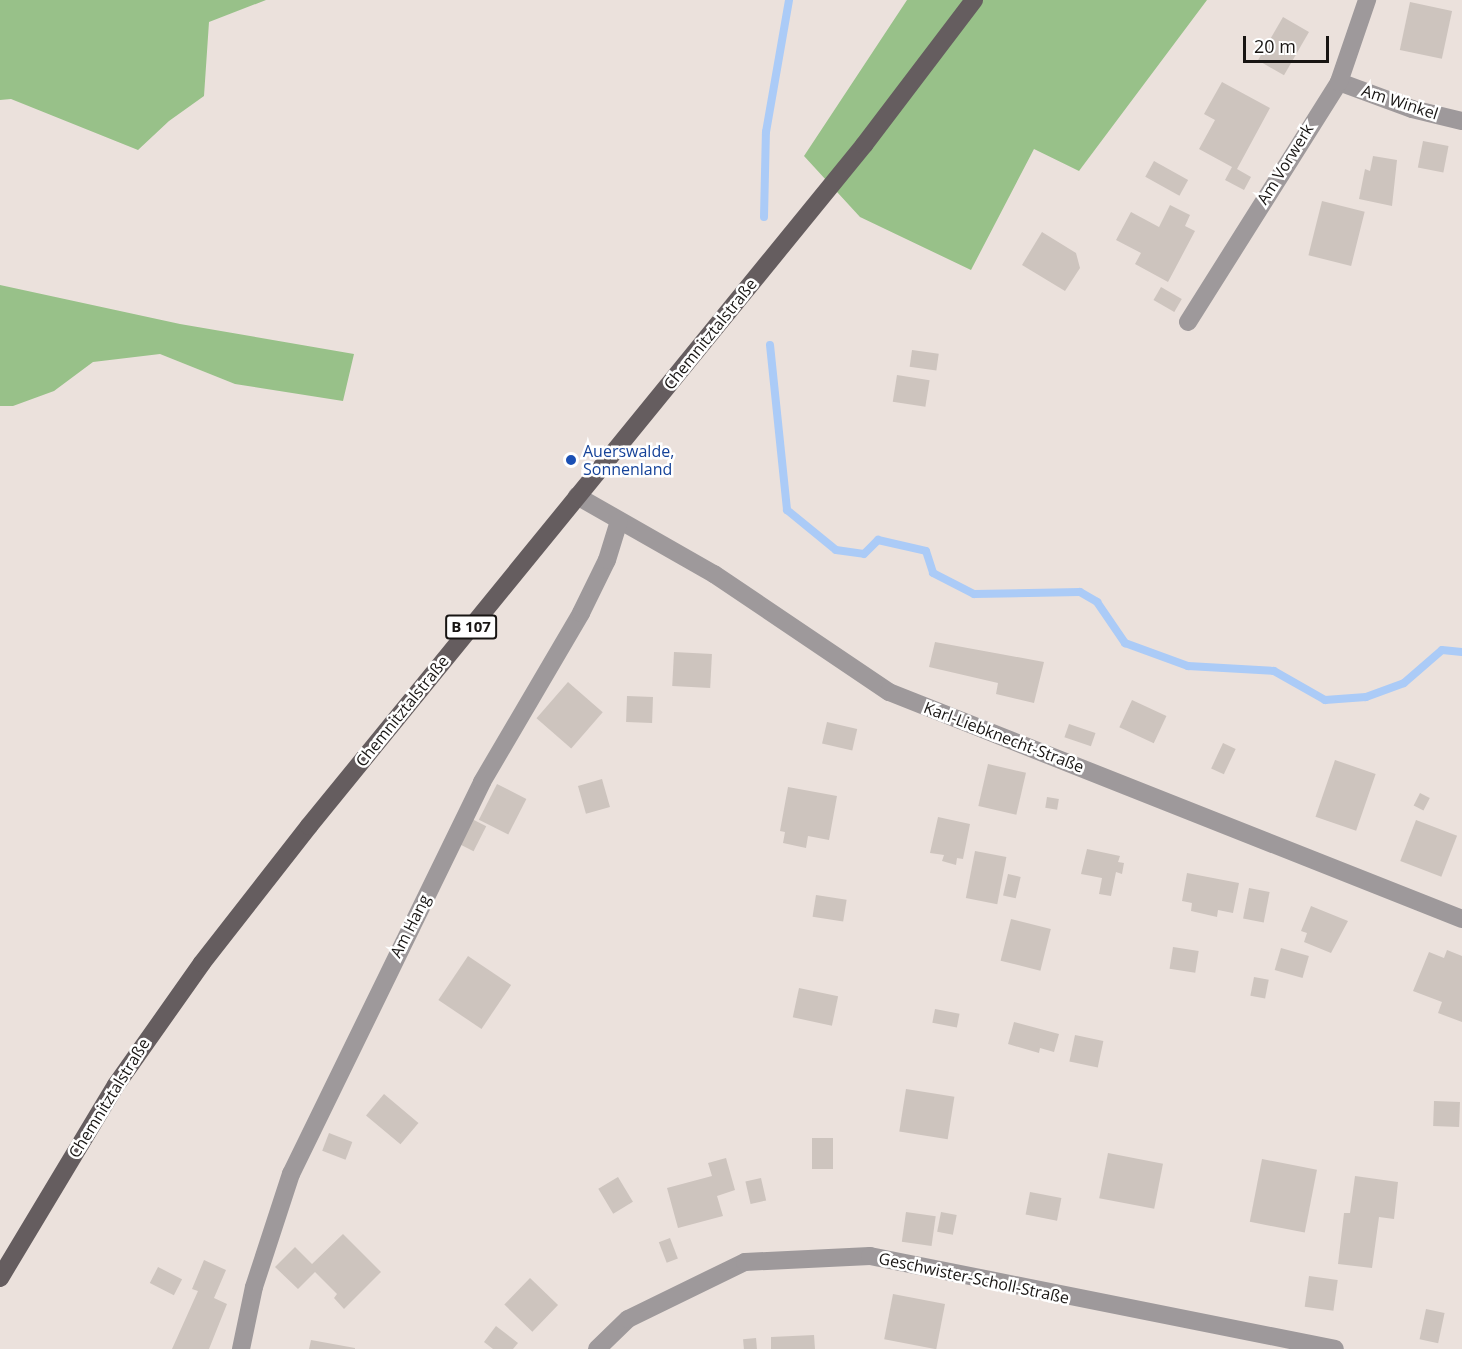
<!DOCTYPE html>
<meta charset="utf-8">
<style>
body{margin:0}
#map{position:relative;width:1462px;height:1349px;overflow:hidden;background:#ebe1dc;font-family:"Open Sans",sans-serif}
div>[style]{position:absolute}
[style*='--x']{left:calc(var(--x)*1px);top:calc(var(--y)*1px);width:calc(var(--w)*1px);rotate:calc(var(--a)*1deg)}
.green>*{inset:0;background:#98c189}
.stream>*{height:8px;margin:-4px;padding:0 4px;transform-origin:4px;border-radius:4px;background:#abcbf7}
.building>*{inset:0;background:#cdc4be;transform-origin:0 0}
.street>*{height:18px;margin:-9px;padding:0 9px;transform-origin:9px;border-radius:9px;background:#9e999b}
.primary>*{height:18px;margin:-9px;padding:0 9px;transform-origin:9px;border-radius:9px;background:#655d5f}
.dots>*{width:16px;height:16px;translate:-50% -50%;box-sizing:border-box;border:3px solid #fff;border-radius:50%}
span{translate:-50% -50%;white-space:nowrap;text-align:center;line-height:1.15;-webkit-text-stroke:5px #fff;paint-order:stroke}
.shield-label span{padding:2px 4px;background:#fff;border:2px solid;border-radius:4px;-webkit-text-stroke-width:0}
.shield-label{font-size:15px;color:#181513;font-weight:700}
.street-label{font-size:16px;color:#181513}
.transit-label{font-size:16px;color:#164399}
.left{translate:0 -50%;text-align:left}
.scale{position:absolute;left:1243px;top:36px;width:86px;height:27px;box-sizing:border-box;border:3px solid #181513;border-top:0;padding-left:8px;font-size:18px;line-height:21px;white-space:nowrap;color:#181513;-webkit-text-stroke:4px #fff;paint-order:stroke}
</style>
<div id="map">
<div class="green">
<div style="clip-path:polygon(0 0,266px 0,209px 22px,204px 96px,169px 121px,138px 150px,11px 99px,0 100px)"></div>
<div style="clip-path:polygon(907px 0,1207px 0,1079px 171px,1034px 149px,971px 270px,860px 217px,804px 156px)"></div>
<div style="clip-path:polygon(0 285px,180px 324px,354px 354px,343px 401px,235px 384px,160px 354px,93px 362px,54px 391px,13px 406px,0 406px)"></div>
</div>
<div class="stream">
<div style="--x:764;--y:217;--w:85;--a:-88.7"></div>
<div style="--x:766;--y:132;--w:134;--a:-80.1"></div>
<div style="--x:770;--y:345;--w:166;--a:84.1"></div>
<div style="--x:787;--y:510;--w:63;--a:39.2"></div>
<div style="--x:836;--y:550;--w:28;--a:8"></div>
<div style="--x:864;--y:554;--w:20;--a:-45"></div>
<div style="--x:878;--y:540;--w:49;--a:12.9"></div>
<div style="--x:926;--y:551;--w:23;--a:72"></div>
<div style="--x:933;--y:573;--w:46;--a:27.1"></div>
<div style="--x:974;--y:594;--w:106;--a:-1.1"></div>
<div style="--x:1080;--y:592;--w:20;--a:30"></div>
<div style="--x:1097;--y:602;--w:50;--a:55.7"></div>
<div style="--x:1125;--y:643;--w:67;--a:20.1"></div>
<div style="--x:1188;--y:666;--w:86;--a:3.3"></div>
<div style="--x:1274;--y:671;--w:59;--a:29.6"></div>
<div style="--x:1325;--y:700;--w:41;--a:-4.2"></div>
<div style="--x:1366;--y:697;--w:40;--a:-20.2"></div>
<div style="--x:1404;--y:683;--w:50;--a:-41"></div>
<div style="--x:1442;--y:650;--w:20;--a:6"></div>
</div>
<div class="building">
<div style="left:1410px;top:2px;width:43px;height:49px;rotate:12deg"></div>
<div style="left:1283px;top:17px;width:30px;height:50px;rotate:30deg"></div>
<div style="clip-path:polygon(1222px 82px,1270px 108px,1237px 169px,1251px 177px,1244px 190px,1225px 180px,1232px 167px,1199px 149px,1215px 120px,1204px 114px)"></div>
<div style="left:1423px;top:141px;width:26px;height:27px;rotate:11deg"></div>
<div style="clip-path:polygon(1373px 156px,1397px 160px,1392px 206px,1359px 199px,1365px 169px,1370px 171px)"></div>
<div style="left:1154px;top:161px;width:39px;height:18px;rotate:29deg"></div>
<div style="left:1322px;top:201px;width:44px;height:56px;rotate:14deg"></div>
<div style="clip-path:polygon(1170px 205px,1190px 215px,1185px 226px,1195px 231px,1168px 282px,1135px 264px,1141px 253px,1116px 240px,1131px 212px,1159px 227px)"></div>
<div style="clip-path:polygon(1042px 232px,1076px 253px,1080px 268px,1065px 291px,1022px 265px)"></div>
<div style="left:1161px;top:287px;width:24px;height:15px;rotate:30deg"></div>
<div style="left:912px;top:350px;width:27px;height:17px;rotate:8deg"></div>
<div style="left:897px;top:375px;width:33px;height:27px;rotate:9deg"></div>
<div style="clip-path:polygon(935px 642px,1044px 662px,1034px 703px,996px 694px,998px 683px,929px 667px)"></div>
<div style="left:674px;top:652px;width:38px;height:34px;rotate:3deg"></div>
<div style="left:568px;top:682px;width:46px;height:48px;rotate:41deg"></div>
<div style="left:627px;top:696px;width:26px;height:26px;rotate:2deg"></div>
<div style="left:1132px;top:700px;width:38px;height:30px;rotate:25deg"></div>
<div style="left:827px;top:722px;width:31px;height:22px;rotate:13deg"></div>
<div style="left:1069px;top:724px;width:28px;height:14px;rotate:19deg"></div>
<div style="left:1223px;top:743px;width:14px;height:28px;rotate:25deg"></div>
<div style="left:1335px;top:760px;width:43px;height:60px;rotate:19deg"></div>
<div style="left:988px;top:764px;width:39px;height:43px;rotate:13deg"></div>
<div style="left:602px;top:779px;width:29px;height:25px;rotate:74deg"></div>
<div style="left:497px;top:784px;width:33px;height:40px;rotate:27deg"></div>
<div style="clip-path:polygon(788px 787px,837px 796px,829px 840px,808px 836px,806px 848px,783px 843px,785px 832px,780px 831px)"></div>
<div style="left:1420px;top:793px;width:11px;height:14px;rotate:27deg"></div>
<div style="left:1047px;top:797px;width:12px;height:11px;rotate:9deg"></div>
<div style="clip-path:polygon(938px 817px,970px 824px,963px 859px,957px 858px,956px 865px,942px 861px,944px 855px,930px 853px)"></div>
<div style="left:472px;top:819px;width:16px;height:28px;rotate:27deg"></div>
<div style="left:1416px;top:820px;width:44px;height:44px;rotate:21deg"></div>
<div style="clip-path:polygon(1087px 849px,1120px 856px,1118px 862px,1124px 863px,1122px 874px,1116px 872px,1111px 896px,1099px 894px,1102px 878px,1081px 874px)"></div>
<div style="left:975px;top:851px;width:32px;height:48px;rotate:11deg"></div>
<div style="clip-path:polygon(1187px 873px,1239px 883px,1233px 913px,1218px 910px,1217px 917px,1191px 911px,1192px 903px,1182px 901px)"></div>
<div style="left:1008px;top:874px;width:13px;height:22px;rotate:13deg"></div>
<div style="left:1249px;top:888px;width:21px;height:31px;rotate:11deg"></div>
<div style="left:816px;top:895px;width:31px;height:22px;rotate:9deg"></div>
<div style="clip-path:polygon(1311px 906px,1348px 921px,1331px 953px,1304px 942px,1307px 933px,1301px 931px)"></div>
<div style="left:1011px;top:919px;width:41px;height:43px;rotate:14deg"></div>
<div style="left:1173px;top:947px;width:26px;height:22px;rotate:9deg"></div>
<div style="left:1281px;top:948px;width:29px;height:23px;rotate:16deg"></div>
<div style="clip-path:polygon(1447px 950px,1462px 956px,1462px 1022px,1438px 1013px,1442px 1002px,1413px 991px,1429px 952px,1444px 958px)"></div>
<div style="left:468px;top:956px;width:52px;height:53px;rotate:34deg"></div>
<div style="left:1254px;top:977px;width:15px;height:19px;rotate:11deg"></div>
<div style="left:799px;top:988px;width:40px;height:30px;rotate:12deg"></div>
<div style="left:935px;top:1009px;width:25px;height:14px;rotate:11deg"></div>
<div style="clip-path:polygon(1014px 1022px,1059px 1034px,1054px 1052px,1040px 1048px,1039px 1053px,1008px 1044px)"></div>
<div style="left:1075px;top:1035px;width:29px;height:27px;rotate:12deg"></div>
<div style="left:906px;top:1089px;width:49px;height:43px;rotate:9deg"></div>
<div style="left:384px;top:1094px;width:45px;height:28px;rotate:40deg"></div>
<div style="left:1434px;top:1101px;width:26px;height:25px;rotate:2deg"></div>
<div style="left:329px;top:1133px;width:25px;height:19px;rotate:21deg"></div>
<div style="left:812px;top:1138px;width:21px;height:31px"></div>
<div style="left:1108px;top:1153px;width:56px;height:46px;rotate:11deg"></div>
<div style="clip-path:polygon(726px 1158px,735px 1190px,717px 1196px,723px 1216px,678px 1228px,667px 1188px,712px 1176px,708px 1163px)"></div>
<div style="left:1262px;top:1159px;width:56px;height:64px;rotate:11deg"></div>
<div style="clip-path:polygon(1355px 1176px,1398px 1182px,1394px 1219px,1379px 1217px,1372px 1268px,1338px 1264px,1344px 1213px,1350px 1213px)"></div>
<div style="left:618px;top:1177px;width:29px;height:23px;rotate:59deg"></div>
<div style="left:761px;top:1178px;width:23px;height:16px;rotate:77deg"></div>
<div style="left:1030px;top:1192px;width:32px;height:23px;rotate:11deg"></div>
<div style="left:906px;top:1212px;width:30px;height:30px;rotate:8deg"></div>
<div style="left:941px;top:1212px;width:16px;height:20px;rotate:11deg"></div>
<div style="clip-path:polygon(343px 1234px,381px 1272px,344px 1309px,334px 1298px,337px 1294px,315px 1272px,298px 1289px,275px 1267px,295px 1247px,312px 1264px)"></div>
<div style="left:670px;top:1238px;width:22px;height:12px;rotate:69deg"></div>
<div style="clip-path:polygon(204px 1260px,226px 1270px,214px 1298px,227px 1304px,209px 1349px,172px 1349px,198px 1291px,192px 1289px)"></div>
<div style="left:158px;top:1267px;width:27px;height:18px;rotate:27deg"></div>
<div style="left:1309px;top:1276px;width:29px;height:31px;rotate:8deg"></div>
<div style="left:530px;top:1278px;width:39px;height:37px;rotate:44deg"></div>
<div style="left:893px;top:1294px;width:53px;height:46px;rotate:11deg"></div>
<div style="left:1426px;top:1309px;width:19px;height:31px;rotate:12deg"></div>
<div style="clip-path:polygon(496px 1326px,518px 1343px,513px 1349px,493px 1349px,484px 1342px)"></div>
<div style="clip-path:polygon(814px 1335px,815px 1349px,771px 1349px,771px 1337px)"></div>
<div style="left:756px;top:1338px;width:11px;height:13px;rotate:85deg"></div>
<div style="clip-path:polygon(311px 1340px,355px 1348px,355px 1349px,309px 1349px)"></div>
</div>
<div class="street">
<div style="--x:1339;--y:82;--w:78;--a:20.3"></div>
<div style="--x:1412;--y:109;--w:51;--a:13.5"></div>
<div style="--x:1188;--y:322;--w:284;--a:-57.8"></div>
<div style="--x:1339;--y:82;--w:87;--a:-71.1"></div>
<div style="--x:577;--y:496;--w:158;--a:29.7"></div>
<div style="--x:714;--y:574;--w:211;--a:34"></div>
<div style="--x:889;--y:692;--w:616;--a:21.61"></div>
<div style="--x:241;--y:1349;--w:63;--a:-78.2"></div>
<div style="--x:254;--y:1287;--w:119;--a:-71.9"></div>
<div style="--x:291;--y:1174;--w:436;--a:-64"></div>
<div style="--x:482;--y:782;--w:196;--a:-59.6"></div>
<div style="--x:581;--y:613;--w:59;--a:-63.9"></div>
<div style="--x:607;--y:560;--w:41;--a:-72.9"></div>
<div style="--x:597;--y:1349;--w:43;--a:-44.1"></div>
<div style="--x:628;--y:1319;--w:130;--a:-26"></div>
<div style="--x:745;--y:1262;--w:125;--a:-2.7"></div>
<div style="--x:870;--y:1256;--w:474;--a:11.3"></div>
</div>
<div class="primary">
<div style="--x:0;--y:1278;--w:225;--a:-59"></div>
<div style="--x:116;--y:1085;--w:149;--a:-54.8"></div>
<div style="--x:202;--y:963;--w:174;--a:-52"></div>
<div style="--x:309;--y:826;--w:879;--a:-50.82"></div>
<div style="--x:864;--y:145;--w:182;--a:-52.8"></div>
</div>
<div class="dots">
<div style="left:571px;top:460px;background:#1a4fb4"></div>
</div>
<div class="shield-label">
<span style="left:471px;top:627px">B 107</span>
</div>
<div class="street-label">
<span style="left:1400px;top:102px;rotate:18deg">Am Winkel</span>
<span style="left:1285px;top:164px;rotate:-58deg">Am Vorwerk</span>
<span style="left:710px;top:334px;rotate:-51deg">Chemnitztalstraße</span>
<span style="left:402px;top:711px;rotate:-51deg">Chemnitztalstraße</span>
<span style="left:1004px;top:737px;rotate:21deg">Karl-Liebknecht-Straße</span>
<span style="left:410px;top:926px;rotate:-63deg">Am Hang</span>
<span style="left:109px;top:1098px;rotate:-58deg">Chemnitztalstraße</span>
<span style="left:974px;top:1278px;rotate:12deg">Geschwister-Scholl-Straße</span>
</div>
<div class="transit-label">
<span class="left" style="left:583px;top:460px">Auerswalde,<br>Sonnenland</span>
</div>
<div class="scale">20 m</div>
</div>
